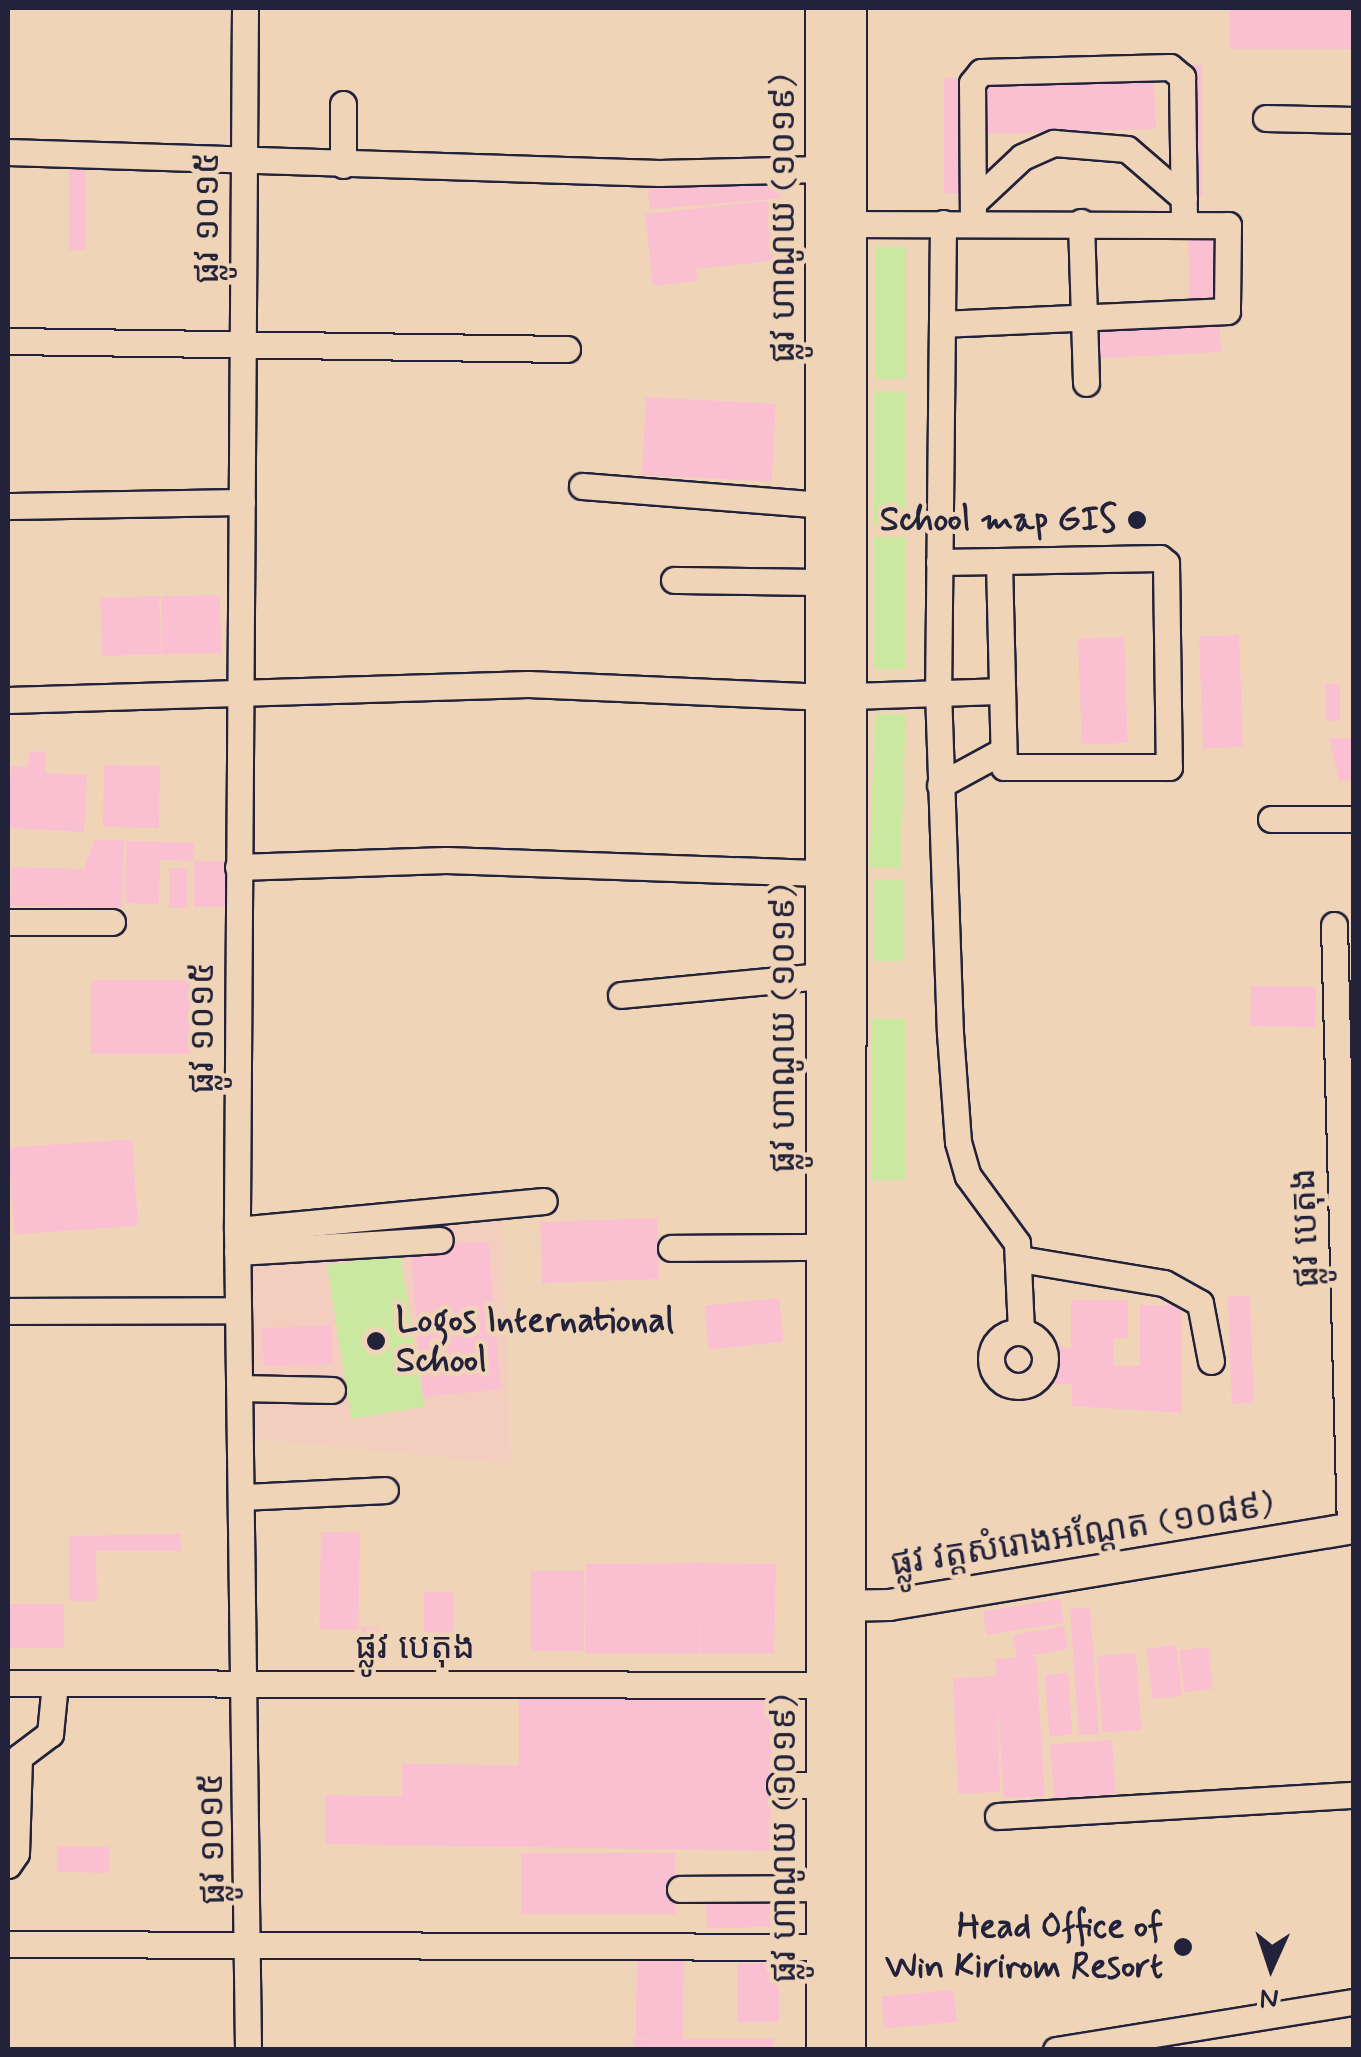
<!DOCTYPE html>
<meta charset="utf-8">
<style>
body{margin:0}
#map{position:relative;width:1361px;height:2057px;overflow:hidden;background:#f0d4b7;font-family:Mynerve,"Noto Sans Khmer",sans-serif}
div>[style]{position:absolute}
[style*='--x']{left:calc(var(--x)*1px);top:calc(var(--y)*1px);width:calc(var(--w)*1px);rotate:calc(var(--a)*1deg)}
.built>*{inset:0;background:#f3cebf}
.green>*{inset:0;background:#cae8a0;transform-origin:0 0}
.building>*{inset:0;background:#fac0d1;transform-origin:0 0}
.roads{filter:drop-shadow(2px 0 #22223b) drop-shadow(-2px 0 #22223b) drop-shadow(0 2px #22223b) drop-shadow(0 -2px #22223b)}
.minor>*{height:25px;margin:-12.5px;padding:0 12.5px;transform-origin:12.5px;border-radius:12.5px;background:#f0d4b7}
.minor>.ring{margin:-12.5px;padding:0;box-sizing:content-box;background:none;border:25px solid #f0d4b7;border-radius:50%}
.major>*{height:30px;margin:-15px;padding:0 15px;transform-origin:15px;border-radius:15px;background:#f0d4b7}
.dots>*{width:28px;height:28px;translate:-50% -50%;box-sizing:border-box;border:5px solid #f0d4b7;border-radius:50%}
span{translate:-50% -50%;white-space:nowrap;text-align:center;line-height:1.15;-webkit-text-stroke:9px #f0d4b7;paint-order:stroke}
.street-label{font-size:35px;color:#22223b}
.poi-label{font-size:35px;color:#22223b;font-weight:700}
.right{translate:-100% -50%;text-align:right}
.left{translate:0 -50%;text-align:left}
.frame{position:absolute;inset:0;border:10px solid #22223b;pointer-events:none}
.north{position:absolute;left:1221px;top:1917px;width:100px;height:100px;-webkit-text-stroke:8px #f0d4b7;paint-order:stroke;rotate:183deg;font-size:28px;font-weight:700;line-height:40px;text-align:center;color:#22223b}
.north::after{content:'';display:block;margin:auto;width:35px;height:45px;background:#22223b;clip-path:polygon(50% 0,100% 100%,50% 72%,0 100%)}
</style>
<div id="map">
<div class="built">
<div style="clip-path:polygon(502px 1218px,511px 1464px,248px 1438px,244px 1245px)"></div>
</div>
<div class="green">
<div style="left:875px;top:247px;width:31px;height:132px"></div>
<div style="left:874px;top:392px;width:31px;height:132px"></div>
<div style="left:874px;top:537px;width:31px;height:132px"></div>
<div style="left:875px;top:714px;width:31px;height:153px;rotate:2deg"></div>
<div style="left:873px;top:880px;width:31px;height:81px"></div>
<div style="left:872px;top:1019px;width:33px;height:161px"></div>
<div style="left:400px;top:1254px;width:155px;height:74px;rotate:81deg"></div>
</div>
<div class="building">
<div style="left:1230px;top:8px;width:124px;height:41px"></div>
<div style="left:1185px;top:65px;width:17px;height:132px"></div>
<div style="left:944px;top:78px;width:19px;height:115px"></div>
<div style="clip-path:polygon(1154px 80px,1156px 129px,1087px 131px,1087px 149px,1056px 132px,988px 134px,987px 85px)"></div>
<div style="left:69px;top:168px;width:17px;height:82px"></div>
<div style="left:779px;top:173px;width:25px;height:132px;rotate:85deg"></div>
<div style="clip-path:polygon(774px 200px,781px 260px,696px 269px,698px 281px,653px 286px,645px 214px)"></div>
<div style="left:1216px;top:227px;width:78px;height:28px;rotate:89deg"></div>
<div style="left:1219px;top:315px;width:37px;height:128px;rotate:87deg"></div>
<div style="left:646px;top:397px;width:130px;height:78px;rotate:3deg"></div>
<div style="left:220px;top:595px;width:58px;height:59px;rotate:89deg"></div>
<div style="left:159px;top:596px;width:58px;height:59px;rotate:88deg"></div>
<div style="left:1239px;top:635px;width:112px;height:40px;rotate:88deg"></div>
<div style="left:1124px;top:637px;width:106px;height:46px;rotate:88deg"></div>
<div style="left:1326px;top:684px;width:14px;height:37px"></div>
<div style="clip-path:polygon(1329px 738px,1353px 738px,1354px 780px,1339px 781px)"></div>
<div style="clip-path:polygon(29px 751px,46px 752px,45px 773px,87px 775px,84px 832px,8px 828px,11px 766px,28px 767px)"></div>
<div style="left:104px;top:765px;width:56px;height:62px;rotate:1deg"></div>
<div style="clip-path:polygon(94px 840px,124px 840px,122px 908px,10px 906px,12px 867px,84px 869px)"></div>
<div style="clip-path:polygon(126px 841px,194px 843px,193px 861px,160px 860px,159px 904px,125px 903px)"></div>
<div style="left:194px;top:861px;width:37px;height:46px"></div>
<div style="left:169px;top:868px;width:18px;height:40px"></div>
<div style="left:91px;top:980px;width:99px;height:74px"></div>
<div style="left:1316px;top:987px;width:40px;height:65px;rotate:91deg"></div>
<div style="left:132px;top:1139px;width:87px;height:124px;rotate:86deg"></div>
<div style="left:657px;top:1218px;width:61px;height:117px;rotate:88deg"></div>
<div style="left:488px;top:1241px;width:149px;height:78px;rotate:85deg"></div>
<div style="left:1250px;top:1296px;width:107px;height:22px;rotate:88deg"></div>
<div style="left:779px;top:1298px;width:44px;height:75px;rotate:84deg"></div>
<div style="clip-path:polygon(1071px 1300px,1128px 1300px,1128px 1338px,1113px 1338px,1113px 1366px,1140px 1366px,1140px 1305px,1182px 1305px,1182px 1413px,1072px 1406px,1072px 1384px,1052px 1384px,1052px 1344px,1071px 1349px)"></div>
<div style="left:331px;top:1325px;width:38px;height:69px;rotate:87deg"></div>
<div style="left:321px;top:1532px;width:39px;height:97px;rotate:1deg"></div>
<div style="clip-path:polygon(180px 1534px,181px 1551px,96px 1551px,97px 1601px,69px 1601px,69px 1536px)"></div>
<div style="clip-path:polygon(700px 1563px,776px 1564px,774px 1653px,700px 1653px,699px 1598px,699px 1654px,585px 1653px,586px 1564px)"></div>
<div style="left:531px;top:1571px;width:53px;height:80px"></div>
<div style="left:424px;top:1592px;width:29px;height:51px"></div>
<div style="left:1060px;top:1599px;width:24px;height:78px;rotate:81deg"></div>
<div style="left:8px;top:1604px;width:56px;height:44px"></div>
<div style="left:1090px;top:1607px;width:127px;height:20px;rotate:86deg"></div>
<div style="left:1064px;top:1626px;width:23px;height:52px;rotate:80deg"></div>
<div style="left:362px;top:1627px;width:18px;height:33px;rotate:3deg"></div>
<div style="left:1176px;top:1645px;width:51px;height:30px;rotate:83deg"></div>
<div style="left:1208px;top:1647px;width:42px;height:29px;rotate:83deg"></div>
<div style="left:1136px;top:1653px;width:77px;height:39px;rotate:86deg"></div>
<div style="clip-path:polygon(1036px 1656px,1045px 1796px,1004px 1798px,997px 1695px,1000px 1792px,958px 1794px,953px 1678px,996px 1676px,995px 1659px)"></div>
<div style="left:1068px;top:1673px;width:62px;height:23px;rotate:86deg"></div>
<div style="clip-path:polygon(519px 1693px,773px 1694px,771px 1851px,325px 1844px,325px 1795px,402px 1796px,402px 1764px,519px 1765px)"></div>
<div style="left:1112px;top:1740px;width:54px;height:62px;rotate:86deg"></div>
<div style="left:57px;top:1846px;width:52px;height:26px;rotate:1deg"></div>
<div style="left:521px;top:1853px;width:154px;height:61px"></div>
<div style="left:785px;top:1897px;width:29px;height:79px;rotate:88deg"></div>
<div style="left:637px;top:1958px;width:47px;height:80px;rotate:1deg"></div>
<div style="left:737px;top:1963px;width:42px;height:59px"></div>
<div style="left:954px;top:1990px;width:32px;height:73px;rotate:85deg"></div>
<div style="left:774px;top:2039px;width:11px;height:141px;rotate:90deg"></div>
</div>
<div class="roads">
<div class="minor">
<div style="--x:245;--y:8;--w:1222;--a:90.38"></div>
<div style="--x:237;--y:1230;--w:820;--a:89.23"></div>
<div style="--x:1266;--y:118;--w:88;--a:1.3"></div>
<div style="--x:8;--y:152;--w:651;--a:1.85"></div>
<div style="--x:659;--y:173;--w:162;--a:-1.4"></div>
<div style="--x:343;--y:165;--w:61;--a:-90"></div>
<div style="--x:973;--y:203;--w:67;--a:-43.2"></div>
<div style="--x:1022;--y:157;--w:35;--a:-24"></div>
<div style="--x:1054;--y:143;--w:73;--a:4.7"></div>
<div style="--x:1127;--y:149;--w:75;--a:40.7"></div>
<div style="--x:1081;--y:222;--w:161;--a:88.2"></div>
<div style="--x:943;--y:223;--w:468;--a:90.6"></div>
<div style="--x:938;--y:691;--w:342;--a:88"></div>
<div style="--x:950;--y:1033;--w:109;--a:85.8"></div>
<div style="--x:958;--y:1142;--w:35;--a:74"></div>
<div style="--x:968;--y:1176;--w:83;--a:53.8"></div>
<div style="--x:1017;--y:1243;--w:89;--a:87.4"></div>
<div style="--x:973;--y:223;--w:140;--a:-90.4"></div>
<div style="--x:972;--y:83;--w:14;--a:-51"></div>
<div style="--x:981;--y:72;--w:189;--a:-1.5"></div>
<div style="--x:1170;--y:67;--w:16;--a:40"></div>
<div style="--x:1182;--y:77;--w:145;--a:89.2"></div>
<div style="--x:851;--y:224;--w:377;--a:0.2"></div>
<div style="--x:1228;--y:225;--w:86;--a:90.7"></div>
<div style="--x:1227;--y:311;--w:285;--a:177.4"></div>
<div style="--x:8;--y:341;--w:559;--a:0.82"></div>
<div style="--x:582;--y:486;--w:241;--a:4.5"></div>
<div style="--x:8;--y:506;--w:234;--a:-1"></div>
<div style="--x:939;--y:562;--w:60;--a:-1"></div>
<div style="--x:999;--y:561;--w:161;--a:-1.1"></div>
<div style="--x:1160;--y:558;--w:8;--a:40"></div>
<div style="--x:1166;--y:563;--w:204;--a:89.2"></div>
<div style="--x:1169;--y:767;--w:165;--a:180"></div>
<div style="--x:1004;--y:767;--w:206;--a:-91.4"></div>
<div style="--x:674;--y:580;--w:148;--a:0.8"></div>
<div style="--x:8;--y:700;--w:520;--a:-1.76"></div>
<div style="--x:528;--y:684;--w:293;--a:2.5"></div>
<div style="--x:821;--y:697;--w:177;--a:-1.9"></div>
<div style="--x:940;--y:785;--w:67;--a:-28.5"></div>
<div style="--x:1271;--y:819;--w:83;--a:0"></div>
<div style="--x:238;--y:867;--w:208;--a:-1.9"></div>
<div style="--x:446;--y:860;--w:376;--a:2"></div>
<div style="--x:8;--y:922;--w:104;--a:0"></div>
<div style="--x:1334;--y:925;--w:604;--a:88.48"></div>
<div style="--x:621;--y:995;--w:202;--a:-5.4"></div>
<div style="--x:237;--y:1230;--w:308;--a:-5.4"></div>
<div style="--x:671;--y:1248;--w:151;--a:-0.4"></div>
<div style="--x:237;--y:1252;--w:203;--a:-3.4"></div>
<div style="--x:1020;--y:1259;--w:146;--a:9.5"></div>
<div style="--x:1164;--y:1283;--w:41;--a:29.1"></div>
<div style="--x:1200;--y:1303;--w:59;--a:79.3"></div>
<div style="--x:8;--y:1311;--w:230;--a:-0.2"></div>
<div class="ring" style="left:991px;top:1332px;width:29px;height:29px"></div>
<div style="--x:240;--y:1388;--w:92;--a:1.2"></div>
<div style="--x:243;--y:1497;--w:142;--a:-2.8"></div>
<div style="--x:8;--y:1683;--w:814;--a:0.14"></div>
<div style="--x:780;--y:1785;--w:42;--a:0"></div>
<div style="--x:998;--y:1816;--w:357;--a:-3.4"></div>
<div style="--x:8;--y:1865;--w:14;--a:-56"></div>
<div style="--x:16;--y:1853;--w:96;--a:-88.2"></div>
<div style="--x:19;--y:1757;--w:39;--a:-37"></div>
<div style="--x:50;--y:1734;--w:51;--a:-84.4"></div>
<div style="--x:680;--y:1889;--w:142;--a:-0.4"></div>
<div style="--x:8;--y:1944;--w:814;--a:0.21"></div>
<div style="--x:1056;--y:2050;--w:302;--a:-9.2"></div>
</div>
<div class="major">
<div style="--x:821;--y:8;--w:2042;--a:89.97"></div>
<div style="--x:833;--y:1606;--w:56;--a:-1"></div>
<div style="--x:889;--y:1605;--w:471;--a:-9.4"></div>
<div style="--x:850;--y:2050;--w:2042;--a:-89.97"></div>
</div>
</div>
<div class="dots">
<div style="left:1137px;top:520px;background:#22223b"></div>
<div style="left:376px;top:1341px;background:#22223b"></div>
<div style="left:1183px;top:1947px;background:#22223b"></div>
</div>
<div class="street-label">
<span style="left:208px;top:218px;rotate:-90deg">ផ្លូវ ១០១៥</span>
<span style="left:784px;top:219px;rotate:-90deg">ផ្លូវ ហាណូយ (១០១៩)</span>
<span style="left:203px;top:1028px;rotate:-90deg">ផ្លូវ ១០១៥</span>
<span style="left:784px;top:1029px;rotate:-90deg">ផ្លូវ ហាណូយ (១០១៩)</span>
<span style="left:1306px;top:1228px;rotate:-92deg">ផ្លូវ បេតុង</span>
<span style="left:1082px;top:1535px;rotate:-9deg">ផ្លូវ វត្តសំរោងអណ្ដែត (១០៨៩)</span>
<span style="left:415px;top:1648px">ផ្លូវ បេតុង</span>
<span style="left:213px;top:1839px;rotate:-91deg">ផ្លូវ ១០១៥</span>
<span style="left:785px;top:1839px;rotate:-90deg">ផ្លូវ ហាណូយ (១០១៩)</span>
</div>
<div class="poi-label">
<span class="right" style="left:1117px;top:520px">School map GIS</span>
<span class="left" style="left:396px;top:1341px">Logos International<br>School</span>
<span class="right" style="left:1163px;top:1947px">Head Office of<br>Win Kirirom Resort</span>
</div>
<div class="frame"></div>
<div class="north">N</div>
</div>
